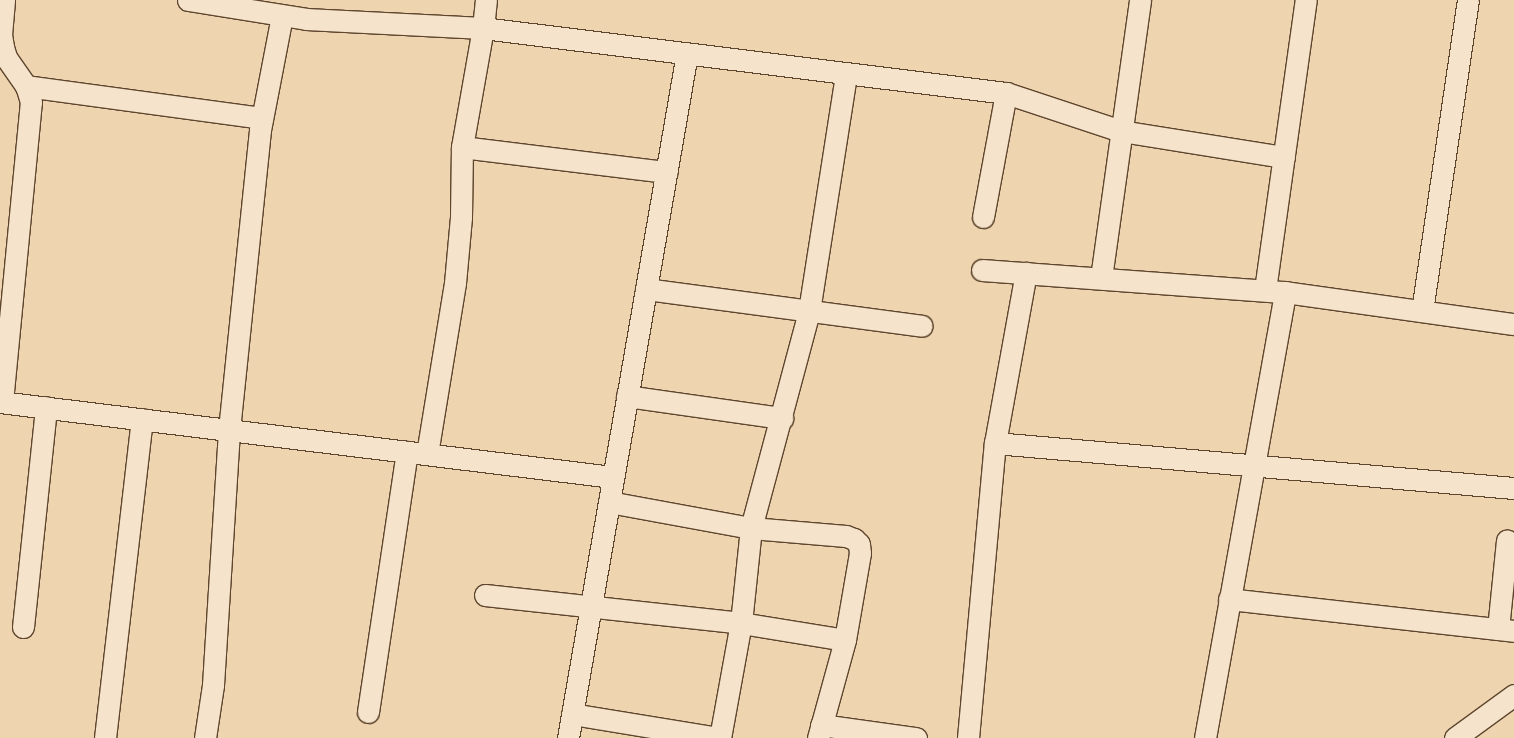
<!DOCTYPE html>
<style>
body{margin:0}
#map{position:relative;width:1514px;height:738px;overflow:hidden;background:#efd5af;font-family:"IM FELL DW Pica",serif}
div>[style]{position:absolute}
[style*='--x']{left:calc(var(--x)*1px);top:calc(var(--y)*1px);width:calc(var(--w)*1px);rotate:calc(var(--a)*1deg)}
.roads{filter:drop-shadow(1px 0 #5e452e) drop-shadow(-1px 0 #5e452e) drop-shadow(0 1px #5e452e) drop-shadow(0 -1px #5e452e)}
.street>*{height:21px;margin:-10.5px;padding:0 10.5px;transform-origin:10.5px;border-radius:10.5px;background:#f5e4cb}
span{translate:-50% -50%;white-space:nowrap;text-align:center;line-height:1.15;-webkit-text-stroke:4px #f5e4cb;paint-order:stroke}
</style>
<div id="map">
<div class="roads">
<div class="street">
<div style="--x:188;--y:0;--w:120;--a:9.1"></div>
<div style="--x:306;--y:19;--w:177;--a:2.9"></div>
<div style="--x:483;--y:28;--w:527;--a:7.08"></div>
<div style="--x:1006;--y:93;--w:121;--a:18.3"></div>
<div style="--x:1121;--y:131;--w:165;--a:9.1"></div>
<div style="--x:26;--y:86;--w:238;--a:7.7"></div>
<div style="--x:462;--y:147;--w:206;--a:7"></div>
<div style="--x:983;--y:217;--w:126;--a:-79.5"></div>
<div style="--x:982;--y:270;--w:304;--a:4.2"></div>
<div style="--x:1285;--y:292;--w:231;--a:8"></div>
<div style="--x:1101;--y:278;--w:281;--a:-82"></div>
<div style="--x:646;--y:289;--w:278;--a:7.6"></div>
<div style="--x:1265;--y:290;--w:293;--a:-82"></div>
<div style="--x:1422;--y:311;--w:314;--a:-81.6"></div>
<div style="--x:627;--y:396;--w:157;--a:8.1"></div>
<div style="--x:0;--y:402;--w:618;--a:6.98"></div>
<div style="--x:2;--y:402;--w:301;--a:-84.5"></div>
<div style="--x:31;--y:102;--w:17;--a:-107"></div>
<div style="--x:26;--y:86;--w:35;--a:-125"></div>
<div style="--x:6;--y:57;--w:10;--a:-107"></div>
<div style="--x:3;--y:47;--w:12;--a:-99"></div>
<div style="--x:1;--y:35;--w:35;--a:-85"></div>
<div style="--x:995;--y:443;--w:521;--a:4.96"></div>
<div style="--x:427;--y:454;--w:173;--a:-80.7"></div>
<div style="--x:455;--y:283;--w:66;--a:-84.8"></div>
<div style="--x:461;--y:217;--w:70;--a:-89.2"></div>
<div style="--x:462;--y:147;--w:121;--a:-80"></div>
<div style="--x:483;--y:28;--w:28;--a:-84"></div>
<div style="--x:609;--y:502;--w:144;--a:10.4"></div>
<div style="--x:751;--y:528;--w:95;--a:4.8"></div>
<div style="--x:846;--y:536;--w:9;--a:21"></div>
<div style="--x:854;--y:539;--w:7;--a:45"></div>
<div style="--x:859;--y:544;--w:9;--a:84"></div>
<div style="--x:860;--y:553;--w:88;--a:99.8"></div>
<div style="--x:845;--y:640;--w:102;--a:105.4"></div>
<div style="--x:485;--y:595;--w:258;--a:6.2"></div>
<div style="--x:741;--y:623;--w:105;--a:9.3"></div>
<div style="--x:1229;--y:599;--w:287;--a:6.4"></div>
<div style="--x:23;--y:627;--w:221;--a:-84"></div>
<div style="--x:1498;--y:629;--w:89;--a:-84.2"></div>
<div style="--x:368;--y:712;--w:263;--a:-81.5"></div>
<div style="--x:572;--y:714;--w:149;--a:9.3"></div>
<div style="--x:821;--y:725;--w:96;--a:7.8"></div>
<div style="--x:105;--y:738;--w:321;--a:-83.4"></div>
<div style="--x:205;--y:738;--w:54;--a:-81.4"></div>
<div style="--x:213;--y:685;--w:256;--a:-86.4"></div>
<div style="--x:229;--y:430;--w:302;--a:-84.1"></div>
<div style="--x:260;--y:130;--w:116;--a:-79.1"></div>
<div style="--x:568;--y:738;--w:695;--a:-80.14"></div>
<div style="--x:720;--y:738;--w:117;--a:-79.7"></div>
<div style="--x:741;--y:623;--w:96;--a:-84"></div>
<div style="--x:751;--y:528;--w:225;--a:-75"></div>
<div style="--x:809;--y:311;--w:240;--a:-81.1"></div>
<div style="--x:968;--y:738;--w:296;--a:-84.8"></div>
<div style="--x:995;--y:443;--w:173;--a:-79.7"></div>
<div style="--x:1205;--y:738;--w:453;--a:-79.8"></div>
<div style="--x:1455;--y:738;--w:73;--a:-36.1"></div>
</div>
</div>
</div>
